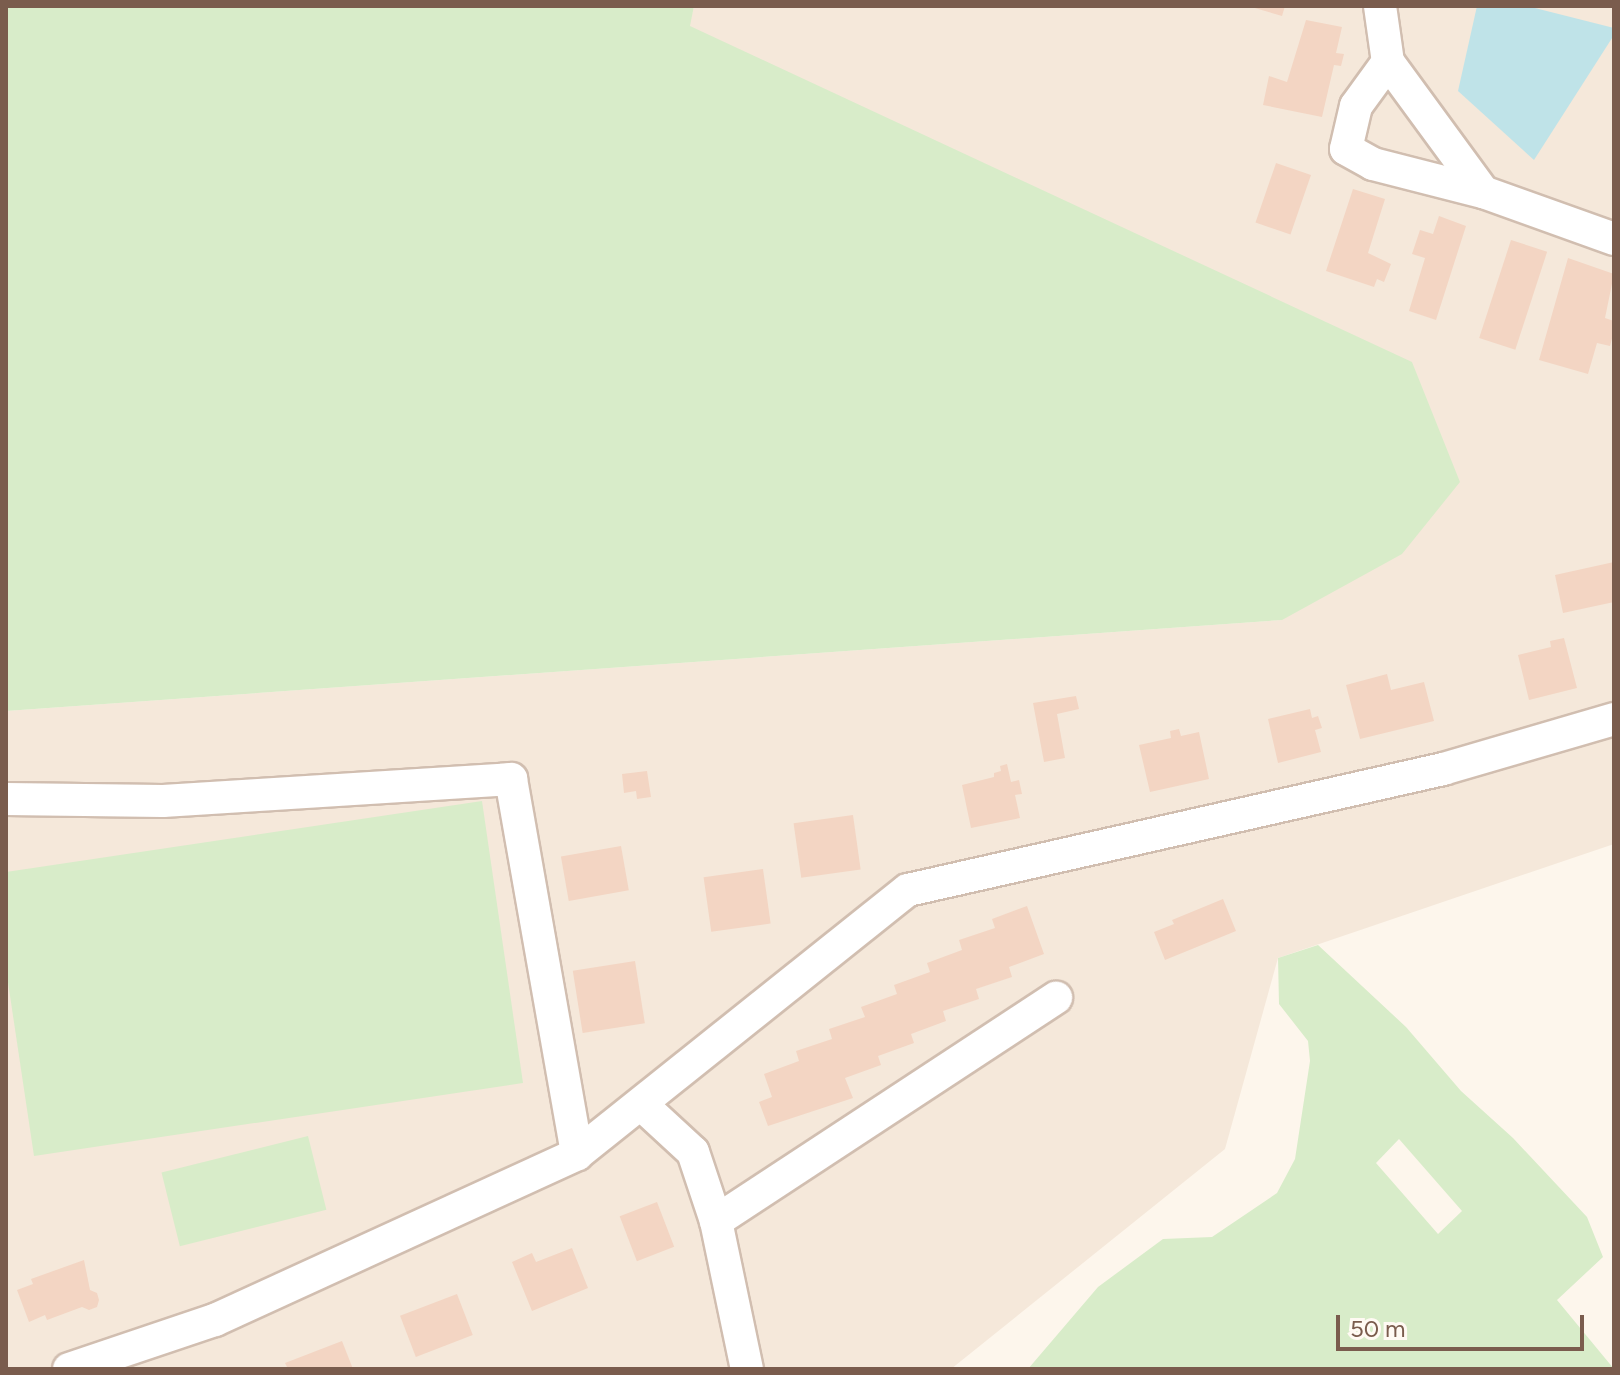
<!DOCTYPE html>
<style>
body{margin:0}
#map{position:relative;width:1620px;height:1375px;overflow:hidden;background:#fdf6ec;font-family:Figtree,sans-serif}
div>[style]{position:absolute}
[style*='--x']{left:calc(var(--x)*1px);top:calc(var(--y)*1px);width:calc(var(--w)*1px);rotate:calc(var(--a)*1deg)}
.residential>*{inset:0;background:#f5e8da}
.green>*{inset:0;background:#d8ecc9;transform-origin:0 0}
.water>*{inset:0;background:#bfe3e8}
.building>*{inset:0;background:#f3d5c3;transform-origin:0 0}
.roads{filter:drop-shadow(2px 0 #d1beb0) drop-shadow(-2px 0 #d1beb0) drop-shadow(0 2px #d1beb0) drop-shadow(0 -2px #d1beb0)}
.minor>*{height:32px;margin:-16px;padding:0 16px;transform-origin:16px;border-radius:16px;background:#fff}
span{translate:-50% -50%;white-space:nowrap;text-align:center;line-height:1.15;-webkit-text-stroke:8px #fffaf3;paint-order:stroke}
.frame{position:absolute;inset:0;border:8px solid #7a5c4d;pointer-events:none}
.scale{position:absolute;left:1336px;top:1315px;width:248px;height:36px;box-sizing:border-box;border:4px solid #7a5c4d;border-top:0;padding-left:10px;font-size:24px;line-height:28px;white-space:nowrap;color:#7a5c4d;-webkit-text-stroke:6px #fffaf3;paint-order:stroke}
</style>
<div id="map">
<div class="residential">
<div style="clip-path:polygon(694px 6px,1614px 6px,1614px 844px,1278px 958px,1225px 1149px,951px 1369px,6px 1369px,6px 711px,1282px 620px,689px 26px)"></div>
</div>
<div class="green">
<div style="clip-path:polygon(6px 6px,694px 6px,690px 26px,1412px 362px,1460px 482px,1402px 554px,1282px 620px,6px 711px)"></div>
<div style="clip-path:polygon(482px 801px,523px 1083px,34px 1156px,6px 969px,6px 872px)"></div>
<div style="clip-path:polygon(evenodd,1318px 945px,1406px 1027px,1461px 1091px,1513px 1138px,1587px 1217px,1603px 1257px,1557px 1300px,1614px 1369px,1028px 1369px,1098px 1287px,1163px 1239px,1212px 1237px,1277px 1193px,1295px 1159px,1310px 1061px,1308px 1041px,1279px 1004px,1278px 958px,1318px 945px,1399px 1139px,1462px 1211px,1438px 1234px,1376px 1163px,1399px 1139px)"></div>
<div style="left:308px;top:1136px;width:76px;height:151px;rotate:76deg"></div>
</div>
<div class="water">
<div style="clip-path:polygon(1477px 6px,1527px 6px,1614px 28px,1614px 35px,1534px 160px,1458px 91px)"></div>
</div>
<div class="building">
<div style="clip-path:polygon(1248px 6px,1285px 6px,1282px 16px)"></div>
<div style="clip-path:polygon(1306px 20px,1342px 27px,1336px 53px,1344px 54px,1341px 66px,1334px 65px,1322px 117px,1263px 105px,1269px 76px,1287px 82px)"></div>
<div style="left:1276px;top:163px;width:37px;height:63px;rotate:19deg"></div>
<div style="clip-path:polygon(1353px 189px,1385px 199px,1368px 253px,1391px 264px,1384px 282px,1377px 279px,1374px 287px,1326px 271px)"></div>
<div style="clip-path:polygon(1439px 216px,1466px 226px,1436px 320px,1409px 311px,1425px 258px,1412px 254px,1420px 230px,1433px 234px)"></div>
<div style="left:1511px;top:240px;width:38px;height:103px;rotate:18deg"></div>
<div style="clip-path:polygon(1568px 258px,1614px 274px,1605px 318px,1614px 321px,1614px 331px,1610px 346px,1597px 343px,1588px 374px,1539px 360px)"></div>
<div style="clip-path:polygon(1614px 562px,1614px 602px,1563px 613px,1555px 575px)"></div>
<div style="clip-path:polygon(1564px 638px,1577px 688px,1529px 700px,1518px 655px,1551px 647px,1550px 641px)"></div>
<div style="clip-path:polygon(1387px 674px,1391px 690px,1424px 682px,1434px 721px,1360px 739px,1346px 685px)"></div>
<div style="clip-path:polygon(1076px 696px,1079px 709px,1057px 714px,1065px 758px,1044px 762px,1033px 703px)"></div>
<div style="clip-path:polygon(1310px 709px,1312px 718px,1318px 716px,1322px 728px,1315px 730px,1321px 752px,1278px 763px,1268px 719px)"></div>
<div style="clip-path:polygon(1179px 729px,1181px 736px,1199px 732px,1209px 779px,1150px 792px,1139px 745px,1171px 738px,1170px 731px)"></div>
<div style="clip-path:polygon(1007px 764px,1011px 782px,1019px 780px,1022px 794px,1015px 795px,1020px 818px,971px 828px,962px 785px,994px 777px,994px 773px,1001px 771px,1000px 766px)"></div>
<div style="clip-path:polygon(647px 771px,651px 797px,637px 799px,636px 791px,624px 793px,622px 774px)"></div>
<div style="left:853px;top:815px;width:55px;height:60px;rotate:82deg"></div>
<div style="left:621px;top:846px;width:45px;height:61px;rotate:80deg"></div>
<div style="left:763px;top:869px;width:55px;height:60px;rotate:82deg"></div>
<div style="clip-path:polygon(1223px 899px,1236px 931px,1165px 960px,1154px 932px,1174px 924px,1172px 920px)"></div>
<div style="clip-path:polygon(1027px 906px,1044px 954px,1009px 967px,1012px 977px,976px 989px,979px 999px,943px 1011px,946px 1021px,911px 1034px,914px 1043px,878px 1056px,881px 1065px,845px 1078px,853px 1098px,768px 1126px,759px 1102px,772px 1097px,764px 1074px,799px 1061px,796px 1051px,832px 1039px,829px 1029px,865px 1017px,861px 1007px,897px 994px,894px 985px,930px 972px,927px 963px,962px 950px,959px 940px,995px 928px,992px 919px)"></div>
<div style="left:635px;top:961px;width:63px;height:63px;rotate:81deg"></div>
<div style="left:657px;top:1202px;width:48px;height:40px;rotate:69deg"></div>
<div style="clip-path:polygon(572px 1248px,588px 1288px,532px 1311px,512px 1262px,532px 1253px,536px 1262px)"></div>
<div style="clip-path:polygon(84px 1260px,90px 1290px,97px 1293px,99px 1300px,97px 1307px,89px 1310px,82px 1307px,47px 1320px,45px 1315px,29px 1322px,17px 1290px,33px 1284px,31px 1279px)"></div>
<div style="left:457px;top:1294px;width:44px;height:61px;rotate:69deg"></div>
<div style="clip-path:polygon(342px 1341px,353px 1369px,288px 1369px,285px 1363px)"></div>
</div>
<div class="roads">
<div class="minor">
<div style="--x:1380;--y:6;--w:57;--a:81.9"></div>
<div style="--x:1388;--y:62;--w:161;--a:53.8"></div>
<div style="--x:1483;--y:192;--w:139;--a:19.7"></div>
<div style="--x:1388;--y:62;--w:54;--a:126"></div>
<div style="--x:1356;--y:106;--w:44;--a:103.1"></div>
<div style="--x:1346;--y:149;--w:31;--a:29"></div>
<div style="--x:1373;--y:164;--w:114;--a:14.3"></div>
<div style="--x:6;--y:799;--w:157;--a:0.7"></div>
<div style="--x:163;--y:801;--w:349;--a:-3.6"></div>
<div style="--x:511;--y:779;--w:381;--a:80"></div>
<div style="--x:642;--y:1105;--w:69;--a:42.7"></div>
<div style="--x:693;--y:1152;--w:73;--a:71.6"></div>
<div style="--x:716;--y:1221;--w:151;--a:78.2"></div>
<div style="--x:716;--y:1221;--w:407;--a:-33.3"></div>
<div style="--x:69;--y:1369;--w:154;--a:-18.6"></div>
<div style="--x:215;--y:1320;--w:398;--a:-24.6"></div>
<div style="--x:577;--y:1154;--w:423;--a:-38.6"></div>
<div style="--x:908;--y:890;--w:549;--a:-12.74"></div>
<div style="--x:1443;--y:769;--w:178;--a:-16.3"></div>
</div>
</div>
<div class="frame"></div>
<div class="scale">50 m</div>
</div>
